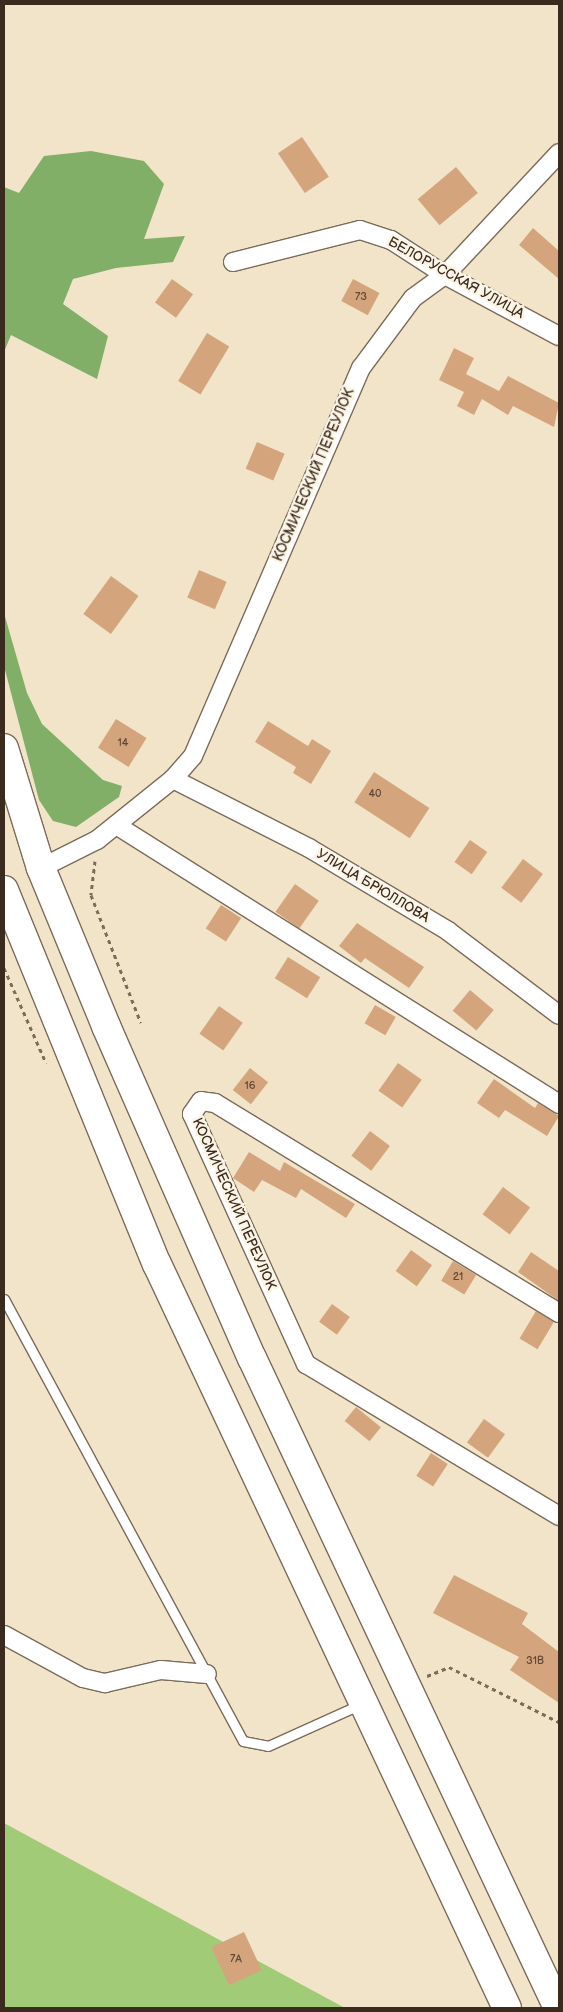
<!DOCTYPE html>
<meta charset="utf-8">
<style>
body{margin:0}
#map{position:relative;width:563px;height:2012px;overflow:hidden;background:#f2e4c8;font-family:"Balsamiq Sans",sans-serif}
div>[style]{position:absolute}
[style*='--x']{left:calc(var(--x)*1px);top:calc(var(--y)*1px);width:calc(var(--w)*1px);rotate:calc(var(--a)*1deg)}
.green>*{inset:0;background:#a2cb77}
.forest>*{inset:0;background:#81af68}
.building>*{inset:0;background:#d4a57d;transform-origin:0 0}
.path>*{height:3px;margin-top:-1.5px;transform-origin:0;background:repeating-linear-gradient(90deg,#7b6b5a 0 4px,transparent 0 8px)}
.roads{filter:drop-shadow(1px 0 #7b6b5a) drop-shadow(-1px 0 #7b6b5a) drop-shadow(0 1px #7b6b5a) drop-shadow(0 -1px #7b6b5a)}
.service>*{height:9px;margin:-4.5px;padding:0 4.5px;transform-origin:4.5px;border-radius:4.5px;background:#fff}
.minor>*{height:18px;margin:-9px;padding:0 9px;transform-origin:9px;border-radius:9px;background:#fff}
.trunk>*{height:28px;margin:-14px;padding:0 14px;transform-origin:14px;border-radius:14px;background:#fff}
span{translate:-50% -50%;white-space:nowrap;text-align:center;line-height:1.15;-webkit-text-stroke:5px #fcf5e5;paint-order:stroke}
.number-label{font-size:11px;color:#614936}
.number-label span{-webkit-text-stroke-width:0}
.street-label{font-size:14px;color:#3b2a1e}
.frame{position:absolute;inset:0;border:5px solid #3b2a1e;pointer-events:none}
</style>
<div id="map">
<div class="green">
<div style="clip-path:polygon(4px 1823px,345px 2008px,4px 2008px)"></div>
</div>
<div class="forest">
<div style="clip-path:polygon(91px 151px,144px 161px,164px 184px,144px 239px,185px 236px,173px 262px,116px 268px,73px 279px,63px 304px,108px 336px,97px 379px,11px 335px,4px 352px,4px 187px,19px 193px,44px 156px)"></div>
<div style="clip-path:polygon(4px 613px,27px 693px,42px 724px,103px 780px,122px 786px,119px 797px,76px 827px,53px 821px,39px 800px,4px 666px)"></div>
</div>
<div class="building">
<div style="left:302px;top:137px;width:48px;height:29px;rotate:56deg"></div>
<div style="left:456px;top:167px;width:34px;height:50px;rotate:50deg"></div>
<div style="clip-path:polygon(533px 228px,559px 251px,559px 279px,519px 245px)"></div>
<div style="left:172px;top:279px;width:26px;height:29px;rotate:36deg"></div>
<div style="left:353px;top:279px;width:30px;height:25px;rotate:28deg"></div>
<div style="left:207px;top:333px;width:26px;height:56px;rotate:31deg"></div>
<div style="clip-path:polygon(454px 348px,474px 358px,466px 374px,499px 391px,508px 376px,559px 403px,554px 427px,513px 406px,508px 415px,482px 399px,474px 415px,457px 406px,464px 392px,439px 380px)"></div>
<div style="left:257px;top:442px;width:30px;height:29px;rotate:23deg"></div>
<div style="left:199px;top:570px;width:30px;height:30px;rotate:23deg"></div>
<div style="left:111px;top:576px;width:34px;height:47px;rotate:36deg"></div>
<div style="left:116px;top:719px;width:36px;height:34px;rotate:32deg"></div>
<div style="clip-path:polygon(268px 721px,308px 746px,312px 739px,331px 751px,311px 784px,293px 773px,296px 767px,255px 742px)"></div>
<div style="left:374px;top:772px;width:66px;height:36px;rotate:33deg"></div>
<div style="left:470px;top:840px;width:21px;height:27px;rotate:35deg"></div>
<div style="left:523px;top:859px;width:25px;height:36px;rotate:37deg"></div>
<div style="left:295px;top:884px;width:29px;height:34px;rotate:35deg"></div>
<div style="left:221px;top:905px;width:24px;height:28px;rotate:33deg"></div>
<div style="clip-path:polygon(357px 923px,424px 967px,409px 988px,365px 958px,361px 963px,339px 946px)"></div>
<div style="left:288px;top:957px;width:38px;height:25px;rotate:32deg"></div>
<div style="left:470px;top:990px;width:31px;height:27px;rotate:40deg"></div>
<div style="left:375px;top:1005px;width:24px;height:21px;rotate:30deg"></div>
<div style="left:219px;top:1006px;width:29px;height:34px;rotate:35deg"></div>
<div style="left:398px;top:1063px;width:29px;height:34px;rotate:35deg"></div>
<div style="left:250px;top:1068px;width:23px;height:28px;rotate:38deg"></div>
<div style="clip-path:polygon(494px 1079px,535px 1108px,538px 1103px,559px 1116px,547px 1136px,505px 1110px,499px 1118px,477px 1103px)"></div>
<div style="left:370px;top:1131px;width:25px;height:31px;rotate:37deg"></div>
<div style="clip-path:polygon(249px 1152px,280px 1171px,284px 1162px,355px 1204px,346px 1218px,301px 1189px,296px 1198px,262px 1180px,254px 1192px,233px 1178px)"></div>
<div style="left:503px;top:1187px;width:34px;height:34px;rotate:37deg"></div>
<div style="left:411px;top:1250px;width:26px;height:26px;rotate:36deg"></div>
<div style="clip-path:polygon(531px 1252px,559px 1271px,559px 1301px,518px 1272px)"></div>
<div style="left:453px;top:1261px;width:27px;height:23px;rotate:31deg"></div>
<div style="left:332px;top:1304px;width:22px;height:22px;rotate:36deg"></div>
<div style="left:536px;top:1311px;width:21px;height:32px;rotate:31deg"></div>
<div style="left:356px;top:1407px;width:32px;height:18px;rotate:39deg"></div>
<div style="left:484px;top:1419px;width:26px;height:29px;rotate:36deg"></div>
<div style="left:431px;top:1453px;width:20px;height:27px;rotate:33deg"></div>
<div style="clip-path:polygon(454px 1575px,528px 1613px,522px 1624px,559px 1652px,559px 1703px,510px 1670px,519px 1657px,433px 1613px)"></div>
<div style="left:244px;top:1932px;width:42px;height:36px;rotate:65deg"></div>
</div>
<div class="path">
<div style="--x:95;--y:861;--w:34;--a:97"></div>
<div style="--x:91;--y:895;--w:137;--a:68.7"></div>
<div style="--x:4;--y:968;--w:104;--a:66.1"></div>
<div style="--x:427;--y:1676;--w:24;--a:-22"></div>
<div style="--x:449;--y:1667;--w:123;--a:26.6"></div>
</div>
<div class="roads">
<div class="service">
<div style="--x:4;--y:1299;--w:502;--a:61.6"></div>
<div style="--x:243;--y:1741;--w:25;--a:11"></div>
<div style="--x:268;--y:1746;--w:102;--a:-24.3"></div>
</div>
<div class="minor">
<div style="--x:233;--y:262;--w:131;--a:-14.1"></div>
<div style="--x:360;--y:230;--w:33;--a:18"></div>
<div style="--x:391;--y:240;--w:64;--a:32.9"></div>
<div style="--x:445;--y:275;--w:129;--a:28.2"></div>
<div style="--x:173;--y:779;--w:153;--a:26.9"></div>
<div style="--x:309;--y:848;--w:162;--a:30.8"></div>
<div style="--x:448;--y:931;--w:139;--a:37.1"></div>
<div style="--x:116;--y:825;--w:524;--a:32.2"></div>
<div style="--x:41;--y:868;--w:63;--a:-26.6"></div>
<div style="--x:97;--y:840;--w:97;--a:-38.8"></div>
<div style="--x:173;--y:779;--w:30;--a:-49"></div>
<div style="--x:193;--y:756;--w:423;--a:-66.6"></div>
<div style="--x:361;--y:368;--w:87;--a:-53.4"></div>
<div style="--x:413;--y:298;--w:39;--a:-36"></div>
<div style="--x:445;--y:275;--w:167;--a:-46.9"></div>
<div style="--x:559;--y:1313;--w:403;--a:-148.6"></div>
<div style="--x:215;--y:1103;--w:14;--a:-172"></div>
<div style="--x:201;--y:1101;--w:16;--a:125"></div>
<div style="--x:192;--y:1114;--w:275;--a:65.5"></div>
<div style="--x:306;--y:1364;--w:295;--a:31"></div>
<div style="--x:4;--y:1635;--w:90;--a:28.6"></div>
<div style="--x:83;--y:1678;--w:23;--a:13"></div>
<div style="--x:105;--y:1683;--w:57;--a:-13.1"></div>
<div style="--x:161;--y:1670;--w:46;--a:5"></div>
</div>
<div class="trunk">
<div style="--x:4;--y:748;--w:126;--a:72.9"></div>
<div style="--x:41;--y:868;--w:171;--a:67.6"></div>
<div style="--x:106;--y:1026;--w:363;--a:66.3"></div>
<div style="--x:252;--y:1358;--w:718;--a:64.79"></div>
<div style="--x:4;--y:890;--w:404;--a:67.8"></div>
<div style="--x:157;--y:1264;--w:822;--a:64.81"></div>
</div>
</div>
<div class="number-label">
<span style="left:361px;top:297px">73</span>
<span style="left:123px;top:743px">14</span>
<span style="left:375px;top:794px">40</span>
<span style="left:250px;top:1086px">16</span>
<span style="left:458px;top:1277px">21</span>
<span style="left:535px;top:1661px">31В</span>
<span style="left:236px;top:1959px">7А</span>
</div>
<div class="street-label">
<span style="left:456px;top:278px;rotate:29deg">БЕЛОРУССКАЯ УЛИЦА</span>
<span style="left:314px;top:475px;rotate:-67deg">КОСМИЧЕСКИЙ ПЕРЕУЛОК</span>
<span style="left:373px;top:886px;rotate:31deg">УЛИЦА БРЮЛЛОВА</span>
<span style="left:234px;top:1204px;rotate:66deg">КОСМИЧЕСКИЙ ПЕРЕУЛОК</span>
</div>
<div class="frame"></div>
</div>
